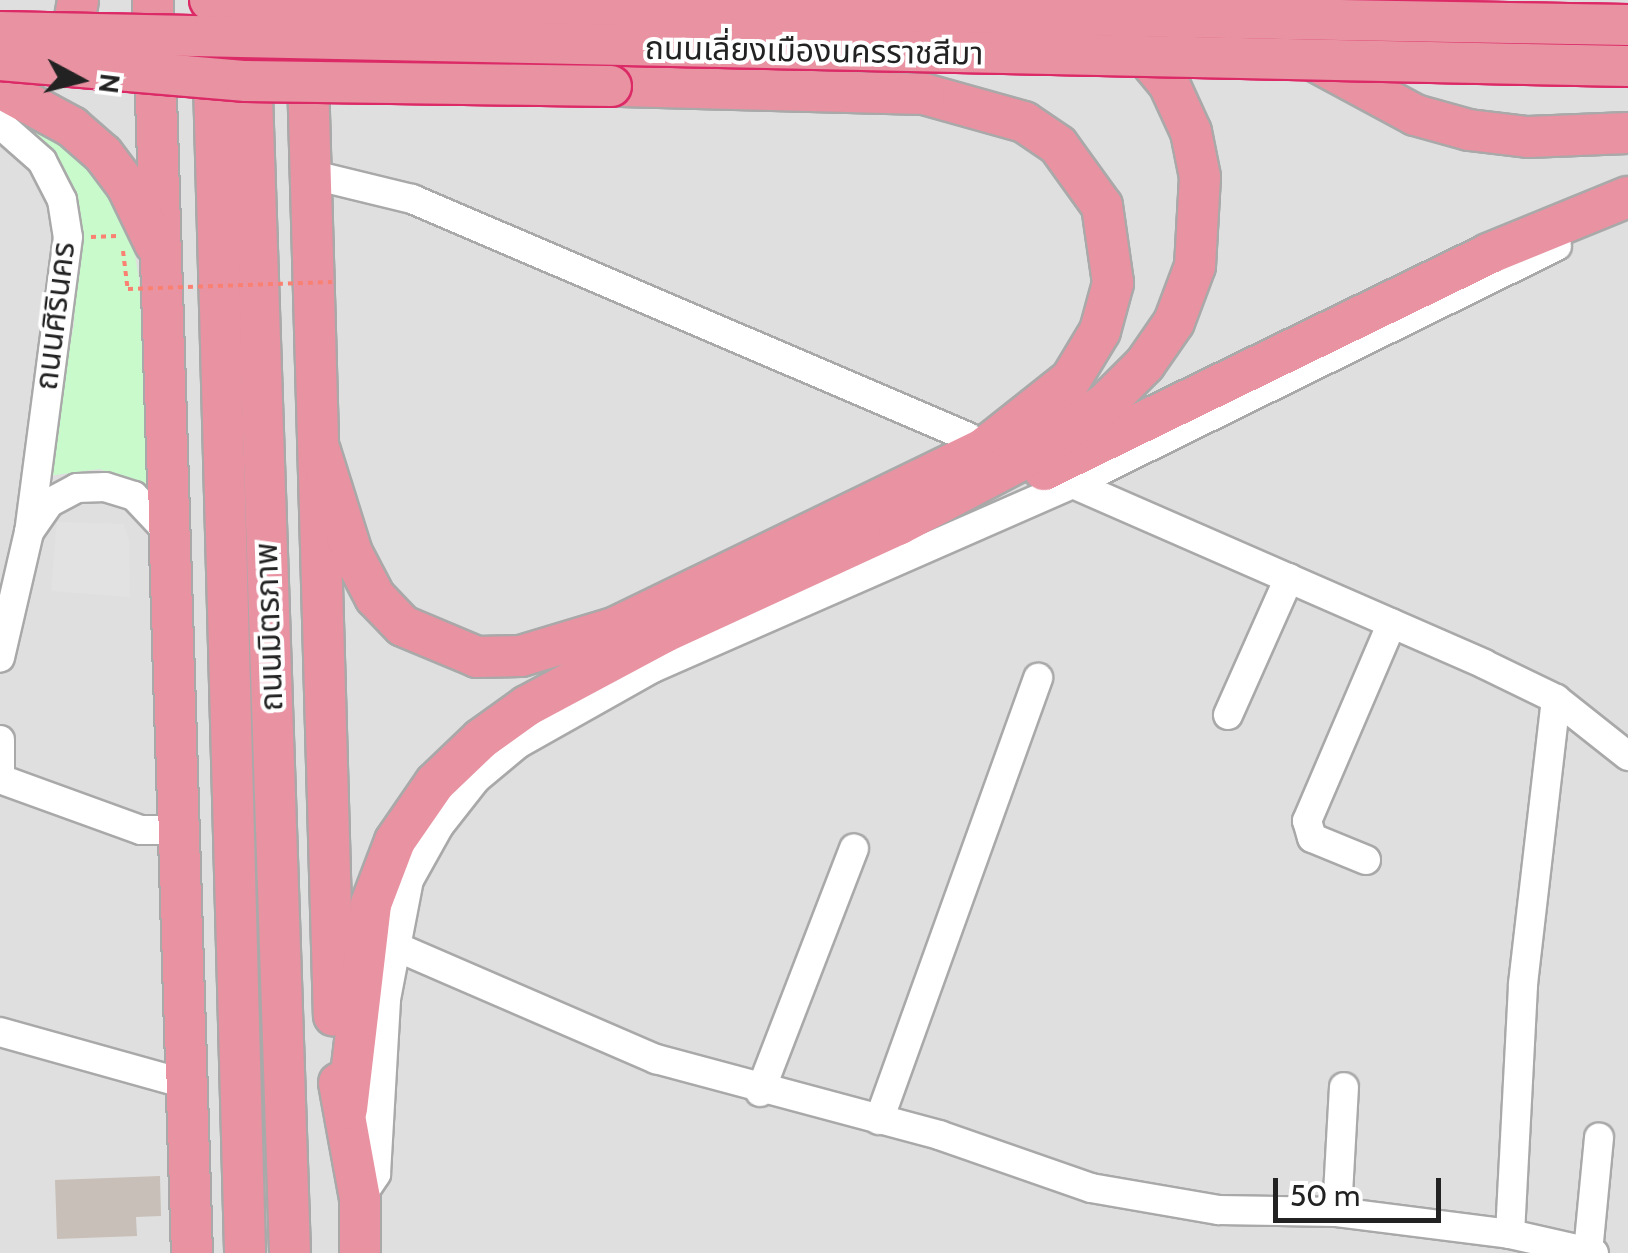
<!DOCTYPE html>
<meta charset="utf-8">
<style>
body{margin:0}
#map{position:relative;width:1628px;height:1253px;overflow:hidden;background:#f2efe9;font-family:Cabin,"Noto Sans Thai",sans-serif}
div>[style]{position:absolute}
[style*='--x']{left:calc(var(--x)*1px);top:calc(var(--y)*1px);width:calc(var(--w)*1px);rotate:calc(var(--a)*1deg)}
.residential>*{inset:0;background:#e0dfdf;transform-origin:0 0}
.park>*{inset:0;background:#c8facc}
.parking>*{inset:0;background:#e2e2e2}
.building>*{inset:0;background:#c7bfb8}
.path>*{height:4px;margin-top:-2px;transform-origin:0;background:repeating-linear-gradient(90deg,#fa8072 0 5px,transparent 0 10px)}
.roads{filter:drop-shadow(2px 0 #a9a9a9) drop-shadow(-2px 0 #a9a9a9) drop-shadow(0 2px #a9a9a9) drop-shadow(0 -2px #a9a9a9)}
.minor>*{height:28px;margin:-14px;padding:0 14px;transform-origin:14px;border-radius:14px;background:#fff}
.highway>*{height:40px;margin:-20px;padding:0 20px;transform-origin:20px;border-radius:20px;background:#e892a2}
.path-bridge>*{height:4px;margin-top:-2px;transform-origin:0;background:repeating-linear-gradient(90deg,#fa8072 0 5px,transparent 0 10px)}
.bridges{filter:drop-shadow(2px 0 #dc2a67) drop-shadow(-2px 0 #dc2a67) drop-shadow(0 2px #dc2a67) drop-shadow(0 -2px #dc2a67)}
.highway-bridge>*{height:40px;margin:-20px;padding:0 20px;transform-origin:20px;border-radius:20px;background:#e892a2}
span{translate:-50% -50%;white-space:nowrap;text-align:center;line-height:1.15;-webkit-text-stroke:8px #fff;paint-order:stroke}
.street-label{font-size:32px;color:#222}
.north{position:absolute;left:30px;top:30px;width:100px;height:100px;-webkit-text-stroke:8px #fff;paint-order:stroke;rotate:97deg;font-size:28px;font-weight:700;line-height:40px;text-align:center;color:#222}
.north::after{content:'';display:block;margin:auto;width:35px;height:45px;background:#222;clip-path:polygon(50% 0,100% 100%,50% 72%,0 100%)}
.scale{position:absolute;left:1273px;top:1178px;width:168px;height:45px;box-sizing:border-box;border:5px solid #222;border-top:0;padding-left:12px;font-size:30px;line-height:35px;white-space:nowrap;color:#222;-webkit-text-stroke:8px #fff;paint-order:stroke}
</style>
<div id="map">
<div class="residential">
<div style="left:0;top:0;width:1628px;height:1253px"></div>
</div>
<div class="park">
<div style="clip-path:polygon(12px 112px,43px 123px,94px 166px,129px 221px,139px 279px,148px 489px,100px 469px,48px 476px,44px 467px,74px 325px,78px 237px,51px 154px)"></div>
</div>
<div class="parking">
<div style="clip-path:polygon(57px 522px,123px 524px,129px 539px,130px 597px,51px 591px)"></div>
</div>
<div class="building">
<div style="clip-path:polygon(160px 1176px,161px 1216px,136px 1217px,137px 1236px,57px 1239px,55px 1180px)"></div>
</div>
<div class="path">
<div style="--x:91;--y:237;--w:26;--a:-2"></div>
<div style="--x:123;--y:251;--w:38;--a:83"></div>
</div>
<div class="roads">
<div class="minor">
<div style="--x:0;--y:124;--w:56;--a:41.4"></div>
<div style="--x:42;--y:161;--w:44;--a:62.9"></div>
<div style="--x:62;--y:200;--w:37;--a:81"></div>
<div style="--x:68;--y:237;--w:298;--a:97.5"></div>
<div style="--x:29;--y:532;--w:129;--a:103"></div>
<div style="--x:313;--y:175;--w:102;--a:13.6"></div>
<div style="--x:412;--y:199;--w:605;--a:23.17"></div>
<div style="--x:1066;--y:481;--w:456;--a:23.6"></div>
<div style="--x:1484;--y:664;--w:80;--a:25.9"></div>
<div style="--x:1556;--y:699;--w:92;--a:38.4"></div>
<div style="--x:29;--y:532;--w:35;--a:-55"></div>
<div style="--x:49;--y:503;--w:32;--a:-28"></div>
<div style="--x:77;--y:488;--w:28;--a:-2"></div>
<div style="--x:105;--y:487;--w:30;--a:17"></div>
<div style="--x:134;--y:496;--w:51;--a:46.6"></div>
<div style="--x:1228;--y:715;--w:150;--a:-66"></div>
<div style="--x:0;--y:740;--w:31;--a:90"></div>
<div style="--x:0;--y:779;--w:150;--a:19.9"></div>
<div style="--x:141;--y:830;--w:35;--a:0"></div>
<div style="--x:1366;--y:860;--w:58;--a:-157.8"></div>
<div style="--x:1312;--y:838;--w:18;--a:-106"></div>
<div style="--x:1307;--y:821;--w:215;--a:-66.8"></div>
<div style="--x:392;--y:945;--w:288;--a:23.4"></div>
<div style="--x:656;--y:1059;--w:293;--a:15"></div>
<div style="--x:939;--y:1135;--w:161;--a:19.2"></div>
<div style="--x:1091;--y:1188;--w:130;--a:9.8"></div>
<div style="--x:1219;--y:1210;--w:118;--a:1"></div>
<div style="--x:1337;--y:1212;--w:174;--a:7.2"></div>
<div style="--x:1510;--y:1234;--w:86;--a:12.7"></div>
<div style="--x:0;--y:1032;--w:193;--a:15.6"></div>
<div style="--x:760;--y:1092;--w:261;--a:-68.9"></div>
<div style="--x:879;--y:1120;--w:470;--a:-70.2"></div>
<div style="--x:360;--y:1198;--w:29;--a:-56"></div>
<div style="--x:376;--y:1174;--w:175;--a:-86.7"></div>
<div style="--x:386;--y:999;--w:121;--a:-79.1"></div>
<div style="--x:409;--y:880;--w:62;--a:-60.9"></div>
<div style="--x:439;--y:826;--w:60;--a:-51.8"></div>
<div style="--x:476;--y:779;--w:55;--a:-39.8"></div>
<div style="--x:518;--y:744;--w:155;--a:-29.4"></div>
<div style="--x:653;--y:668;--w:461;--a:-23.7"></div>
<div style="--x:1075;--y:483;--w:537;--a:-26.18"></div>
<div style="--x:1337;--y:1212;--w:125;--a:-86.8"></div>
<div style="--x:1510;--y:1234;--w:250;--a:-87"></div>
<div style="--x:1523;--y:984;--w:287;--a:-83.4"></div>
<div style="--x:1588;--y:1252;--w:115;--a:-84.5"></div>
</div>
<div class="highway">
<div style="--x:153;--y:0;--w:1254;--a:88.22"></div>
<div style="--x:249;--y:4;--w:1250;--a:88.12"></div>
<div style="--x:306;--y:4;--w:1012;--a:88.42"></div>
<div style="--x:213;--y:44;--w:1209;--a:88.48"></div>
<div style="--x:1300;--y:53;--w:131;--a:28.3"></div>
<div style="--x:1415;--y:115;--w:56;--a:15.5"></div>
<div style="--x:1469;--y:130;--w:59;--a:6.8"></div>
<div style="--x:1528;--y:137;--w:100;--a:-2.3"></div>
<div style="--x:50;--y:57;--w:42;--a:-54.8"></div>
<div style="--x:74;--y:23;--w:23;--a:-80"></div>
<div style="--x:0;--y:88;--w:82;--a:28.4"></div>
<div style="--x:72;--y:127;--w:41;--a:41.1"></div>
<div style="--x:103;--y:154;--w:40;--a:53"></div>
<div style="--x:127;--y:186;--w:64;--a:64.2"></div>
<div style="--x:320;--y:451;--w:107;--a:72.6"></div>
<div style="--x:352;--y:553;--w:50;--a:62.4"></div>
<div style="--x:375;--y:597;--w:40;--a:46"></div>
<div style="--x:403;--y:626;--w:80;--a:22.7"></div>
<div style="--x:477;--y:657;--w:44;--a:-1.3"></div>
<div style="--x:521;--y:656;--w:97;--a:-16.8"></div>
<div style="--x:614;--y:628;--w:410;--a:-25.9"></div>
<div style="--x:983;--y:449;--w:112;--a:-38.5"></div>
<div style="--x:1071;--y:379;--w:56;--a:-58.9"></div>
<div style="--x:1100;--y:331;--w:50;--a:-74.8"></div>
<div style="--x:1113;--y:283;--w:78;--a:-98.1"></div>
<div style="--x:1102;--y:206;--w:75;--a:-125.8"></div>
<div style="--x:1058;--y:145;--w:41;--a:-145.9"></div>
<div style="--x:1024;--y:122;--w:104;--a:-164.4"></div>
<div style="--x:924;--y:94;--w:313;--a:-178.5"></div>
<div style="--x:1044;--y:470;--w:494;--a:-25.9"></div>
<div style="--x:1488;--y:254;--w:151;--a:-22.2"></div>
<div style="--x:339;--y:1083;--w:117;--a:79.7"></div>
<div style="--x:360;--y:1198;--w:55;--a:90"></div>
<div style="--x:347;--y:1109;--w:206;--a:-83.3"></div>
<div style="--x:371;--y:904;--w:67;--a:-69.1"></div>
<div style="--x:395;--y:841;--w:70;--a:-55.4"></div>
<div style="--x:435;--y:783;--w:64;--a:-43.7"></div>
<div style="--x:481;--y:739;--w:57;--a:-35.7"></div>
<div style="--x:527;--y:706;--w:154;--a:-28.2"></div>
<div style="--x:663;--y:633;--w:259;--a:-24.7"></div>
<div style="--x:898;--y:525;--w:148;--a:-27.8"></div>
<div style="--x:1029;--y:456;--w:93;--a:-34.5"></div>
<div style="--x:1106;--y:403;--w:55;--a:-45"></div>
<div style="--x:1145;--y:364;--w:51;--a:-55.4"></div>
<div style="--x:1174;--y:322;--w:60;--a:-69.4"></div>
<div style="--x:1195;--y:266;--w:89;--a:-86.8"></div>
<div style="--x:1200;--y:177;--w:46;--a:-101.3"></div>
<div style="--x:1191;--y:132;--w:53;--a:-114.6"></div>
<div style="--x:1169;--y:84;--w:61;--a:-129.7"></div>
</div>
</div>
<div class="path-bridge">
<div style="--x:128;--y:289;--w:204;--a:-2"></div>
</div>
<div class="bridges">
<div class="highway-bridge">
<div style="--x:210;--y:0;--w:1418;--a:1.01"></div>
<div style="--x:0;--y:32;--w:1628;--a:1.2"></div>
<div style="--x:0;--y:60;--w:247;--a:4.9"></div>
<div style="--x:246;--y:81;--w:365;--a:0.8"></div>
</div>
</div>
<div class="street-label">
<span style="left:814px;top:51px;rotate:1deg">ถนนเลี่ยงเมืองนครราชสีมา</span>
<span style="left:55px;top:316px;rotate:-83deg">ถนนศิรินคร</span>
<span style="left:269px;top:627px;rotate:-92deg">ถนนมิตรภาพ</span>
</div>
<div class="north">N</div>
<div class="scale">50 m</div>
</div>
